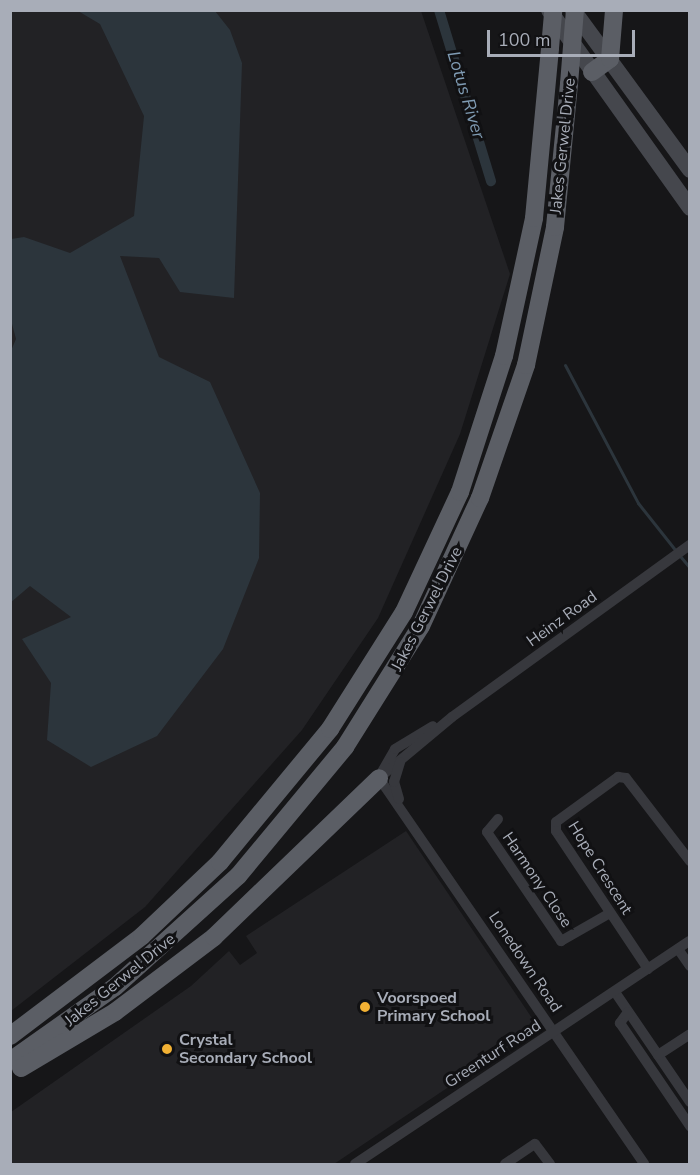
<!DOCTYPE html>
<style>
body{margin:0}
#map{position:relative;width:700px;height:1175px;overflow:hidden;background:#161618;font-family:"Nunito Sans",sans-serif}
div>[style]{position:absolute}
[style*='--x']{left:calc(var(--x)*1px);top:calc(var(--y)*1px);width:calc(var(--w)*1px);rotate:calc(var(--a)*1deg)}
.built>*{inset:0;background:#222225}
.water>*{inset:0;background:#2c353c}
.stream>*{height:3px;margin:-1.5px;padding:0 1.5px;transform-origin:1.5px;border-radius:1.5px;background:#2c353c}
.canal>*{height:10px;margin:-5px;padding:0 5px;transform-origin:5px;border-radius:5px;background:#2c353c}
.minor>*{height:10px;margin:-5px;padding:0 5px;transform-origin:5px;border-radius:5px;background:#37383d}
.secondary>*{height:16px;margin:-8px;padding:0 8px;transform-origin:8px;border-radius:8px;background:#45474d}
.trunk>*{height:18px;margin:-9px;padding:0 9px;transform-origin:9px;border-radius:9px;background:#5b5e65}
.trunk-bridge>*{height:18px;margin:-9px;padding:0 9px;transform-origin:9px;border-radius:9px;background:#5b5e65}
.dots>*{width:16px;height:16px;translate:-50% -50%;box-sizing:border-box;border:3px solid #111113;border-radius:50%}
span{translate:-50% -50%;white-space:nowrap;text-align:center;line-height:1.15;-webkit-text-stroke:6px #111113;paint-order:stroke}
.street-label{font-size:16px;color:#a8adb8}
.poi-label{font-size:16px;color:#a8adb8;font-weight:700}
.left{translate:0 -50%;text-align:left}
.water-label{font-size:18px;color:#7f9bb3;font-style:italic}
.frame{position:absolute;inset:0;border:12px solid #a8adb8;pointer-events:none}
.scale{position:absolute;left:487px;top:30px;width:148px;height:27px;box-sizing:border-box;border:3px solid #a8adb8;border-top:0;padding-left:8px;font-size:18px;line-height:21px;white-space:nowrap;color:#a8adb8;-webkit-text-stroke:4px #111113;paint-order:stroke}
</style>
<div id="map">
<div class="built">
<div style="clip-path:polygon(11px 11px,421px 11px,510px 274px,460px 434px,378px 618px,302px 730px,145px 907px,11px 1011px)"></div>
<div style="clip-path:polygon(406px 831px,538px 1027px,334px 1164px,11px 1164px,11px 1112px,191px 986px,229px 951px,240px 965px,257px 953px,246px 936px)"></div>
</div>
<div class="water">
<div style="clip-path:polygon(78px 11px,215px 11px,230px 30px,242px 63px,234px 298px,180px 292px,159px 258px,120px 256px,159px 357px,210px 382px,260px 493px,259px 558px,223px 649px,157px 736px,91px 767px,47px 740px,51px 683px,22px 639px,71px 617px,30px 586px,10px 603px,10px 353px,16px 339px,11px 320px,11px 239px,24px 237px,70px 253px,134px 216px,144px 116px,100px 24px)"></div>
</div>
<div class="stream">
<div style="--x:565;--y:365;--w:156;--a:62.1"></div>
<div style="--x:638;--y:503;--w:61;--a:51.6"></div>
<div style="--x:680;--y:556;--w:16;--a:50"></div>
</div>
<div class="canal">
<div style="--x:439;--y:10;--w:179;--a:73.1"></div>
</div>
<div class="minor">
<div style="--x:379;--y:777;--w:32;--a:-60"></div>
<div style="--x:395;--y:749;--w:44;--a:-31.2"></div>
<div style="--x:379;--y:778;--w:468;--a:55.5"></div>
<div style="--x:379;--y:778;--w:95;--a:-39.9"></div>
<div style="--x:452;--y:717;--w:294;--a:-35.9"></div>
<div style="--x:399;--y:799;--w:18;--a:-106"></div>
<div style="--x:394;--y:782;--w:21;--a:-73"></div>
<div style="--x:498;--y:819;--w:17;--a:130"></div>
<div style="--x:487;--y:832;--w:132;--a:55.8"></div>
<div style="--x:561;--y:941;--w:56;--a:-29.7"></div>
<div style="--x:678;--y:949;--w:21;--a:55"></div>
<div style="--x:648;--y:969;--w:166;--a:-123.7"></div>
<div style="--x:556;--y:831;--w:9;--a:-90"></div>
<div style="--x:556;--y:822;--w:77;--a:-36"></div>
<div style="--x:618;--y:777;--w:8;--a:7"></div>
<div style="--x:626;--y:778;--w:105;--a:52.4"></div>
<div style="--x:615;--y:992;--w:133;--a:55.7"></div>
<div style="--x:628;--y:1012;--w:14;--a:126"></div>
<div style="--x:620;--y:1023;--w:125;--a:55.8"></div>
<div style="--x:658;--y:1055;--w:38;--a:-33"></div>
<div style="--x:355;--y:1164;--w:402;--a:-33.7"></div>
<div style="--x:505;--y:1164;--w:36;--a:-34"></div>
<div style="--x:535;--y:1144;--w:25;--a:53"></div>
</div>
<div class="secondary">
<div style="--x:549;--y:10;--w:243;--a:54.5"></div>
<div style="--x:573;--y:10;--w:198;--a:53.8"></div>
</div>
<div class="trunk">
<div style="--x:592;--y:72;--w:22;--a:-36"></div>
<div style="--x:610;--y:59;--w:49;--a:-85.3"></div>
<div style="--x:10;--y:1036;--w:166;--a:-37.1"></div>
<div style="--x:142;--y:936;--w:108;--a:-43.5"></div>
<div style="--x:220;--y:862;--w:173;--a:-50.4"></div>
<div style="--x:330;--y:729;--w:138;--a:-57.7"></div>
<div style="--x:404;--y:612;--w:132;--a:-65"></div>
<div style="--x:460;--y:492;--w:143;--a:-72.1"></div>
<div style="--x:504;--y:356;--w:141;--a:-77.7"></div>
<div style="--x:534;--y:218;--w:171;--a:-84.6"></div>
<div style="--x:10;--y:1061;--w:128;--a:-35.2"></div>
<div style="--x:115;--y:987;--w:166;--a:-42.1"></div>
<div style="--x:238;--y:876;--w:168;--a:-50.3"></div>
<div style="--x:345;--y:747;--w:143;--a:-57.9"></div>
<div style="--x:421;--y:626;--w:141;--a:-65.3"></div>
<div style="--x:480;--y:498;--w:141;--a:-70.9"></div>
<div style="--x:526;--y:365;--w:141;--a:-78.1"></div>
<div style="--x:555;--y:227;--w:144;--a:-84.4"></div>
<div style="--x:21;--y:1068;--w:109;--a:-30.8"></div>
<div style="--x:115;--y:1012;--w:124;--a:-37.1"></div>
<div style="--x:214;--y:937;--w:229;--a:-43.9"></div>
</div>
<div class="trunk-bridge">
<div style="--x:550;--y:48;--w:38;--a:-85"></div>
<div style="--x:569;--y:84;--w:74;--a:-85.4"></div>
</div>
<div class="dots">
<div style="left:365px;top:1007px;background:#f2b134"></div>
<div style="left:167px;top:1049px;background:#f2b134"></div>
</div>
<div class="street-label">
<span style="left:563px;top:146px;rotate:-84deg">Jakes Gerwel Drive</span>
<span style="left:427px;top:609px;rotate:-63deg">Jakes Gerwel Drive</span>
<span style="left:562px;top:619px;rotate:-36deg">Heinz Road</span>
<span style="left:600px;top:868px;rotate:58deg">Hope Crescent</span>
<span style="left:537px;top:880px;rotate:56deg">Harmony Close</span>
<span style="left:525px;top:962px;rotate:56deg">Lonedown Road</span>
<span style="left:120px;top:980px;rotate:-39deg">Jakes Gerwel Drive</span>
<span style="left:493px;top:1054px;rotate:-33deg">Greenturf Road</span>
</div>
<div class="poi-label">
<span class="left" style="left:377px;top:1007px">Voorspoed<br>Primary School</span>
<span class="left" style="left:179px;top:1049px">Crystal<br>Secondary School</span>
</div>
<div class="water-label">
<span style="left:466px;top:95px;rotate:73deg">Lotus River</span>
</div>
<div class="frame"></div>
<div class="scale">100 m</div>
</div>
